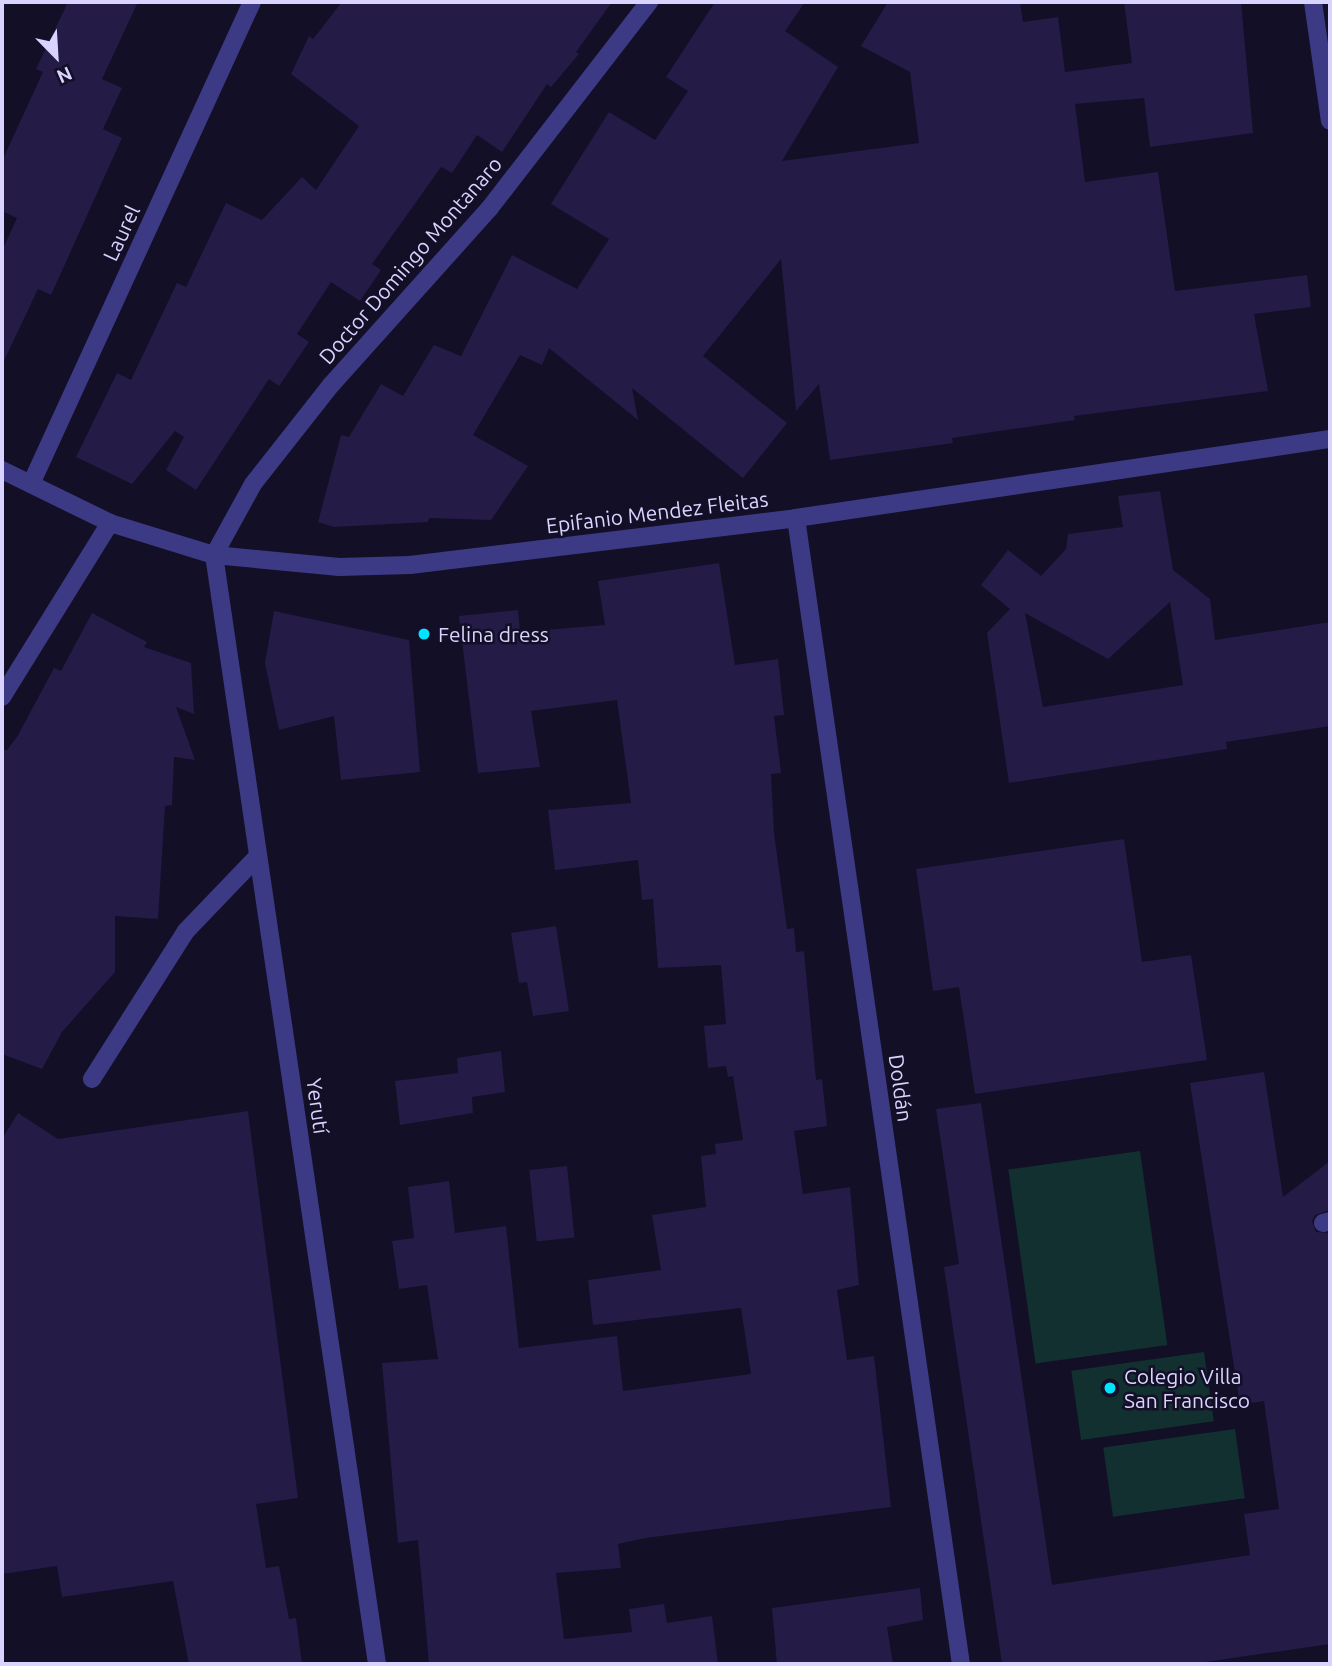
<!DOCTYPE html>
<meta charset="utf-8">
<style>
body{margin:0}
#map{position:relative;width:1332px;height:1666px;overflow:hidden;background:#130f26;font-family:Ubuntu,sans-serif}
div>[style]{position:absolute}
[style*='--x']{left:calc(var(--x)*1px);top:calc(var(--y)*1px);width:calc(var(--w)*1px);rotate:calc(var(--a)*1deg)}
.green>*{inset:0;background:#12302f;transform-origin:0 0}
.building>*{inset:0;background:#241b47;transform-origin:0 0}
.minor>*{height:18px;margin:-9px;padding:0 9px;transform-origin:9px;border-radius:9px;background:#3d3a85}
.dots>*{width:19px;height:19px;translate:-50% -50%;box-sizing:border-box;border:4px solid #130f26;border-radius:50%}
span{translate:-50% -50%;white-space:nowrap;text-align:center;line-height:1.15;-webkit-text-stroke:5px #130f26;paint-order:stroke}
.street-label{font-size:21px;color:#d9d4ff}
.poi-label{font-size:21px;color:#d9d4ff}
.left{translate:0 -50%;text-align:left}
.frame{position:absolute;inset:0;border:4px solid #d9d4ff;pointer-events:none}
.north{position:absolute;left:21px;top:21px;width:70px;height:70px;-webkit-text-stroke:5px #130f26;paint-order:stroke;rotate:156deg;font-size:19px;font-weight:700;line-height:28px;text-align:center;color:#d9d4ff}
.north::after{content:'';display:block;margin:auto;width:24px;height:32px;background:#d9d4ff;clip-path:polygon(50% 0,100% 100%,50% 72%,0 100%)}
</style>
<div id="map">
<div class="green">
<div style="left:1140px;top:1151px;width:196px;height:133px;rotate:82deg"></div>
<div style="left:1204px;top:1352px;width:70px;height:134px;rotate:82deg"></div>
<div style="left:1235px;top:1429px;width:70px;height:133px;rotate:82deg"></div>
</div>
<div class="building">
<div style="clip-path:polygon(68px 2px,138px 2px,102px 79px,122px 88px,103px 129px,122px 138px,51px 295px,38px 289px,2px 365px,2px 251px,17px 218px,2px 211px,2px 161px,43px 72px,36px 69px)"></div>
<div style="clip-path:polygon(342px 2px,612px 2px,576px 52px,579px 54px,551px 87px,547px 84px,502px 152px,477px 135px,452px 173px,441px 167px,372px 264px,381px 270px,360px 301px,331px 282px,297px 334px,309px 342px,279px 386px,269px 379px,196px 490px,166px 470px,184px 437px,175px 431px,132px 484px,76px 457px,117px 373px,131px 380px,177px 283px,186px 287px,226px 203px,262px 220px,302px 177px,316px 190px,359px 126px,291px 74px,309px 36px,313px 39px)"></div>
<div style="clip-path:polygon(715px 2px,805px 2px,785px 31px,838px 67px,782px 161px,919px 143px,910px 72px,861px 46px,888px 2px,1020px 2px,1023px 22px,1058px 17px,1065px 72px,1132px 63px,1124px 2px,1241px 2px,1253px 133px,1150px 147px,1144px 98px,1075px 104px,1085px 182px,1158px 172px,1175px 291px,1307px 275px,1311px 307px,1254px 314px,1268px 391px,1074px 416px,1075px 420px,952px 438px,953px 443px,830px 460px,819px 384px,796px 411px,781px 259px,703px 356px,787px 423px,743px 478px,632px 388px,638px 420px,549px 348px,542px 365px,520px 355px,473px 435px,528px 466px,491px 520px,429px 518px,428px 522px,334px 527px,318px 522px,341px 435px,349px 437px,381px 384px,403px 396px,434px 345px,461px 356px,512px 255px,577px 289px,609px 239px,551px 204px,609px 112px,655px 140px,688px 91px,666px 77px)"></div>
<div style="clip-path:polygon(evenodd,1160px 491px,1173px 570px,1210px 599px,1215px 640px,1330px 622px,1330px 726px,1226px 742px,1227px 749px,1009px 783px,987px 633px,1010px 609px,981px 585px,1008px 550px,1041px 576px,1066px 549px,1068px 534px,1123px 527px,1118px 496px,1160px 491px,1170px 602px,1183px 685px,1043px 707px,1025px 613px,1108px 659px,1170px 602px)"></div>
<div style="clip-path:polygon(719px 563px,735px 665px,778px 659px,784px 715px,774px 716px,781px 773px,771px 774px,774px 833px,787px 929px,794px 928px,796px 952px,804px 951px,816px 1080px,822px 1079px,827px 1126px,794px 1131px,803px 1194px,850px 1187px,859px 1285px,837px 1290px,847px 1360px,874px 1356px,891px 1507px,645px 1538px,618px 1544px,621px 1568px,556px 1573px,564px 1639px,632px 1632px,629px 1609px,664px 1604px,667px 1623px,712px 1616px,718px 1664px,429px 1664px,418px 1540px,398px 1543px,382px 1363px,438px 1359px,427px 1285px,399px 1289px,392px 1241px,414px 1238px,408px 1187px,449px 1181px,455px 1233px,506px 1226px,519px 1348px,617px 1336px,623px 1391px,751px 1374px,741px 1308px,593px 1325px,588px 1280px,661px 1270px,652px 1215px,706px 1207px,701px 1156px,716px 1154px,715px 1144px,743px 1140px,733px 1076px,728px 1077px,726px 1066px,708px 1068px,704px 1026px,726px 1024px,721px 965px,658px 968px,653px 899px,642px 900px,638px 860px,555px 870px,548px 810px,631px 803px,617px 700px,531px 711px,540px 767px,478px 773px,459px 616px,518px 610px,520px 632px,605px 625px,598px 581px)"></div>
<div style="clip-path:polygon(274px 611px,409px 640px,420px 772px,341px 780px,334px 716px,279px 730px,265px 663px)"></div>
<div style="clip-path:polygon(92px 613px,147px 642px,144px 647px,191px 663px,194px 714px,176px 707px,195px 760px,174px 757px,172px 805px,165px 806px,158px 919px,115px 916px,115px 972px,62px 1032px,42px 1069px,2px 1054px,2px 750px,7px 750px,17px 737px,54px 668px,61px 671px)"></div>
<div style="clip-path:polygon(1124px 839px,1142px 962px,1191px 955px,1207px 1060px,975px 1094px,959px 987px,933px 991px,916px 869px)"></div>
<div style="clip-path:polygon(556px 926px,569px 1011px,533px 1016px,527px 982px,519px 983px,511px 933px)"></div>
<div style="clip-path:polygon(501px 1051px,505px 1092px,472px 1097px,473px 1113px,400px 1125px,395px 1081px,458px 1073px,457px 1058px)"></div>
<div style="clip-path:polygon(1264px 1072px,1283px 1197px,1330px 1161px,1330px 1210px,1315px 1215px,1312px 1221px,1316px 1232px,1330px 1233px,1330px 1644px,1191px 1664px,1002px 1664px,944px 1267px,959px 1264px,936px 1109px,981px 1103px,1052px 1585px,1250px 1555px,1244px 1514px,1279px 1509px,1264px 1401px,1240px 1405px,1190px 1083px)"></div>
<div style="clip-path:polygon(248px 1111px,298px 1498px,256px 1504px,266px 1568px,279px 1566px,289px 1619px,296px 1618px,302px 1664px,189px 1664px,173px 1581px,62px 1597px,57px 1566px,2px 1574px,2px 1139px,18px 1113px,58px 1139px)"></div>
<div style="left:567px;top:1166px;width:72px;height:38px;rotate:84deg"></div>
<div style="clip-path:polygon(920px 1588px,923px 1620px,887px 1627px,893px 1664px,777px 1664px,772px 1608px)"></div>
</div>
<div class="minor">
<div style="--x:1313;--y:2;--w:120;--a:81.9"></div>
<div style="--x:2;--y:470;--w:120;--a:26.1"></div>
<div style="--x:110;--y:523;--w:109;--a:17.1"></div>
<div style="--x:214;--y:555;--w:126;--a:5.5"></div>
<div style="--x:339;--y:567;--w:71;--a:-1.6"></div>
<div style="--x:410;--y:565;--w:389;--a:-6.9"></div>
<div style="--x:796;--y:518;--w:540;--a:-8.42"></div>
<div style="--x:31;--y:484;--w:530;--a:-65.37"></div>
<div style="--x:796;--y:518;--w:1158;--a:81.81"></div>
<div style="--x:2;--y:697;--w:205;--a:-58.2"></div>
<div style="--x:92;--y:1079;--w:175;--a:-57.6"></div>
<div style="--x:186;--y:931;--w:104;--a:-46.2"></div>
<div style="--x:1323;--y:1223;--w:7;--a:-16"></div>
<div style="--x:377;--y:1664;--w:1121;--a:-98.36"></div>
<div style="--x:214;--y:555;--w:81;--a:-61.2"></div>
<div style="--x:253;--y:484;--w:126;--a:-51.8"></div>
<div style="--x:331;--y:385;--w:237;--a:-48.1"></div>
<div style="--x:489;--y:209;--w:262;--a:-52.3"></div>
</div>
<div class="dots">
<div style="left:424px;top:634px;background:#00e5ff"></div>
<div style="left:1110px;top:1388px;background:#00e5ff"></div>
</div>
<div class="street-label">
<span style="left:121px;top:233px;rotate:-65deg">Laurel</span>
<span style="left:410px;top:260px;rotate:-49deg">Doctor Domingo Montanaro</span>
<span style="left:657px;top:512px;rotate:-7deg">Epifanio Mendez Fleitas</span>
<span style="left:901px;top:1088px;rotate:82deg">Doldán</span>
<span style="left:318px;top:1106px;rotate:82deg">Yerutí</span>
</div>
<div class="poi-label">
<span class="left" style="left:438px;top:634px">Felina dress</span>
<span class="left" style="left:1124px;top:1388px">Colegio Villa<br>San Francisco</span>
</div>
<div class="frame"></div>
<div class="north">N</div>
</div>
